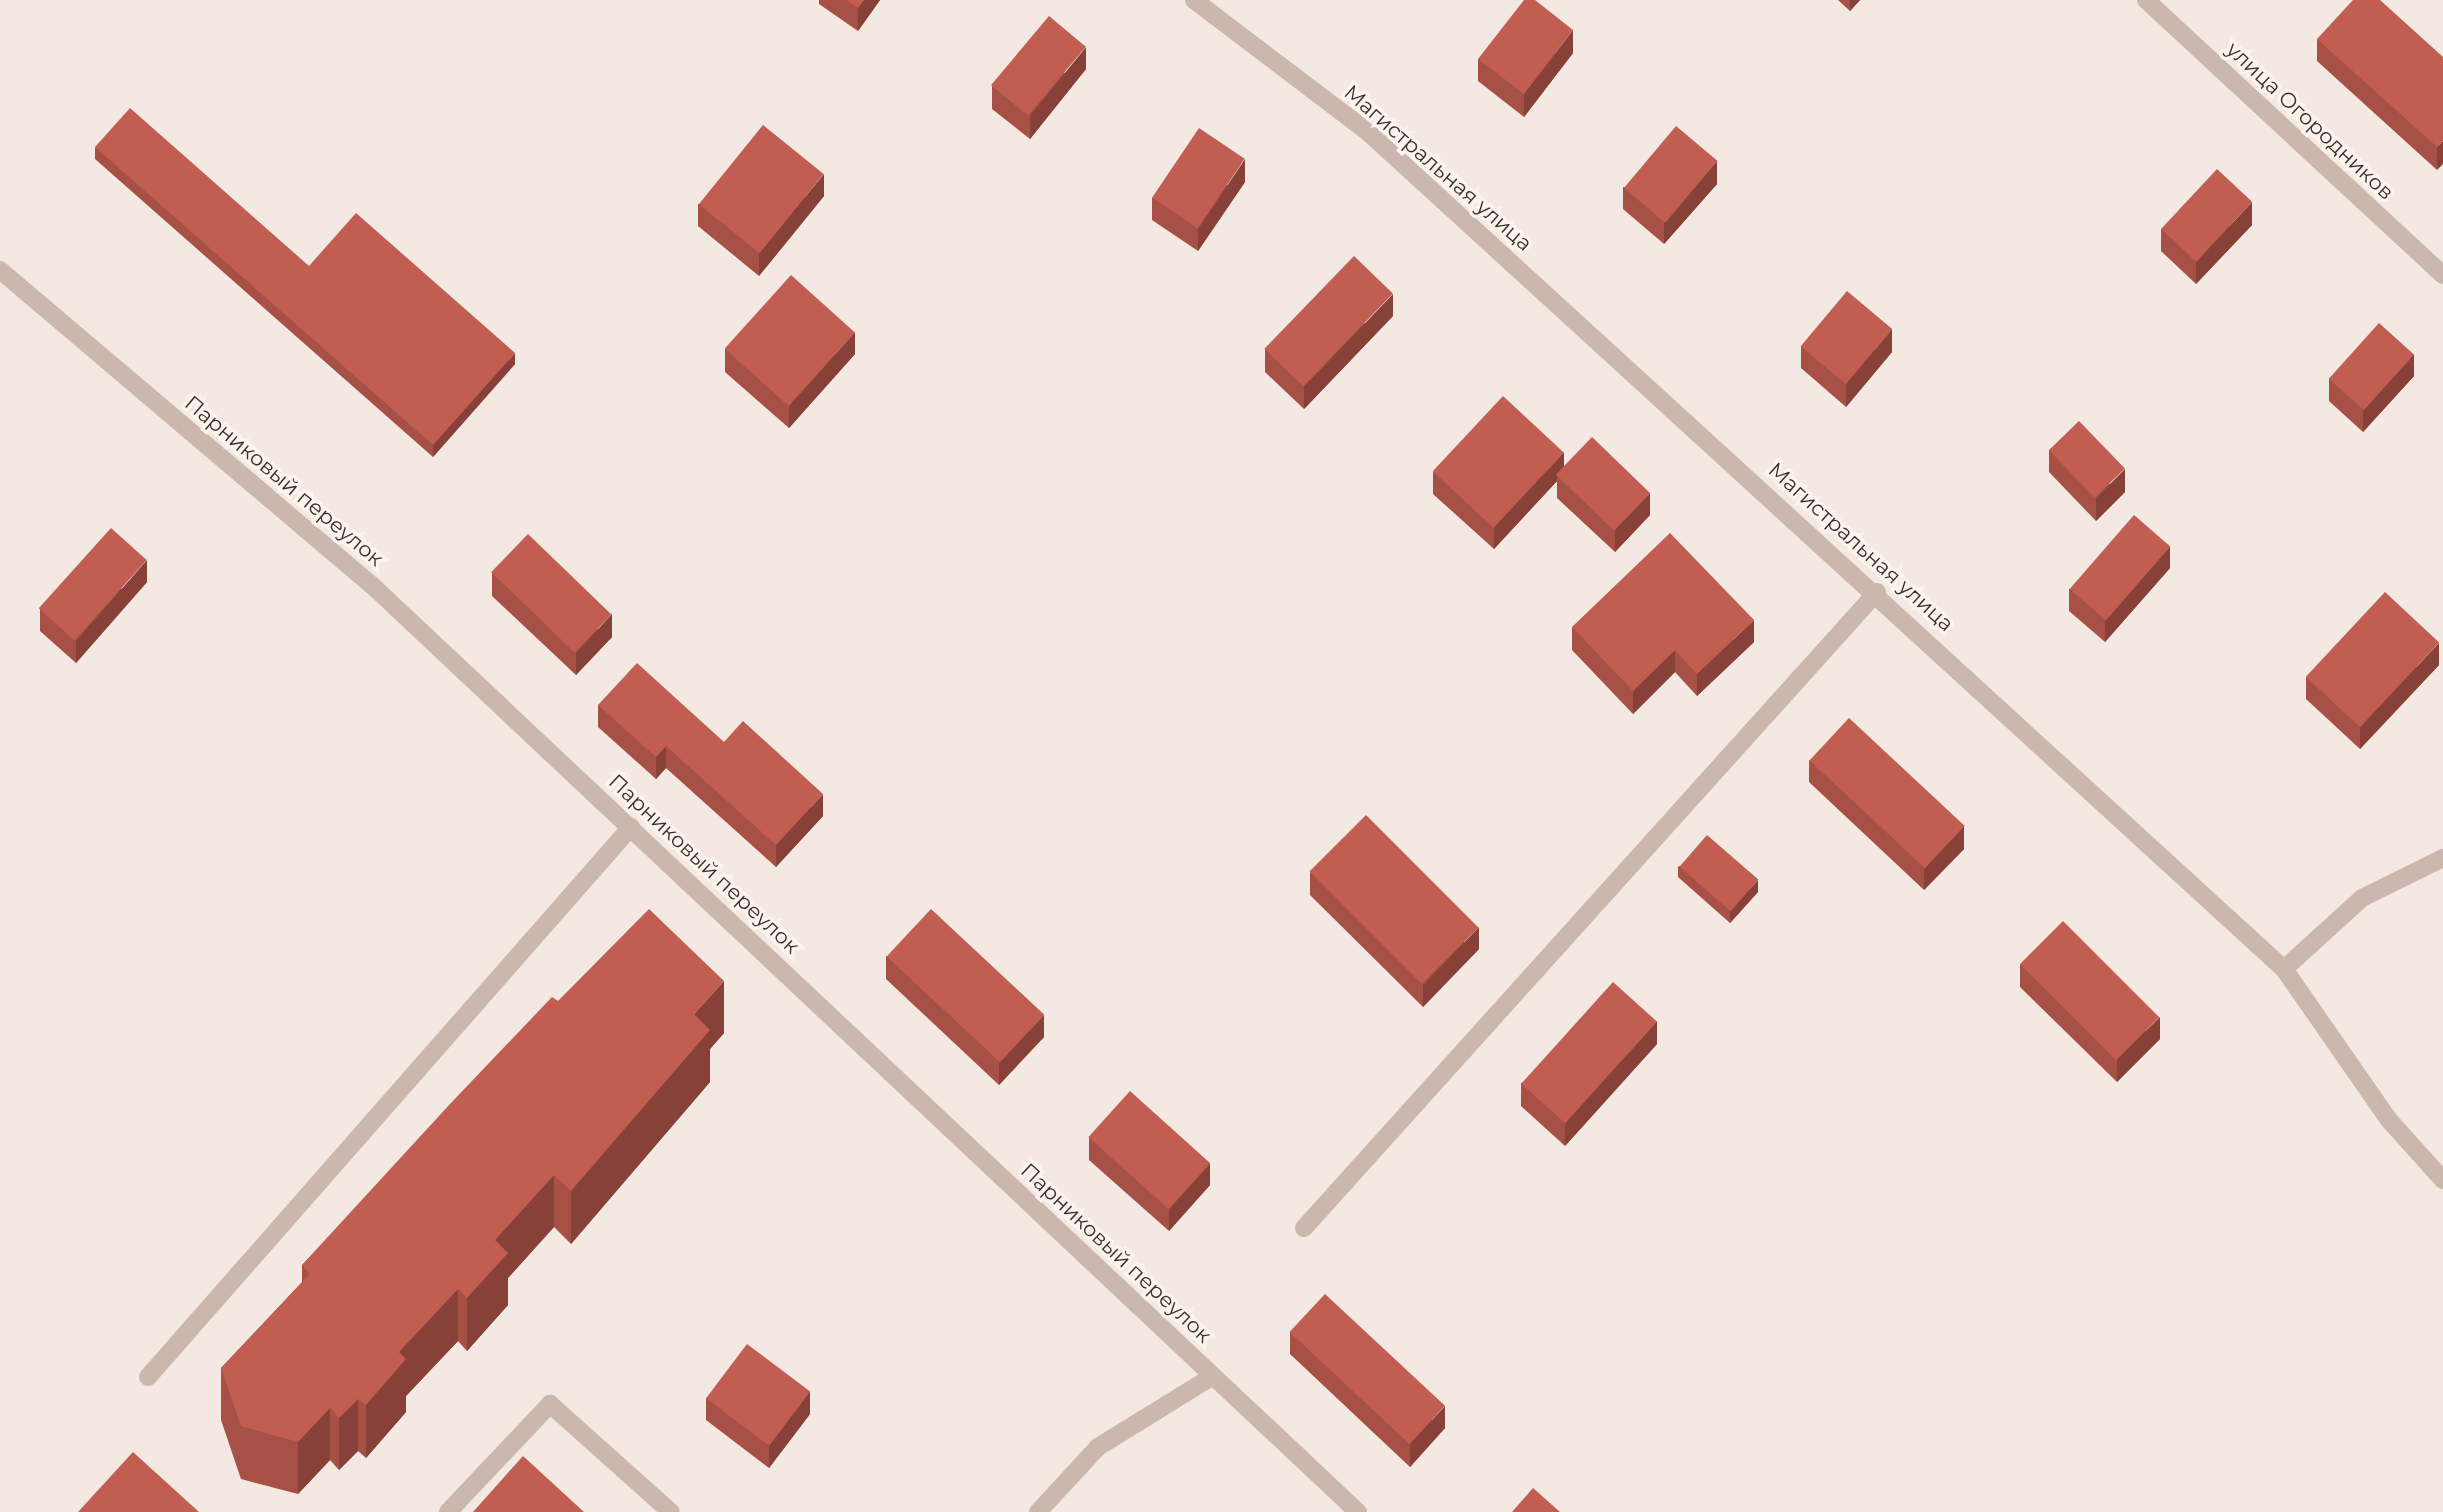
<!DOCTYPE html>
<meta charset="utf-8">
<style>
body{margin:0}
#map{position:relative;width:2443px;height:1512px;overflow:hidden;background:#f3e8e2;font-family:Montserrat,sans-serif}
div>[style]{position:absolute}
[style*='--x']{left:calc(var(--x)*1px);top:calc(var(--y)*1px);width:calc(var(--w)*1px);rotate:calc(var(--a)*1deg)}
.service>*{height:18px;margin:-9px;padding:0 9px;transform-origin:9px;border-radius:9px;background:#cbb7ad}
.minor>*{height:18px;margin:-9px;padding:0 9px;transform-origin:9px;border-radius:9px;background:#cbb7ad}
.wall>*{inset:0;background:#a65046}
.shaded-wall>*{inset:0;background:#874139}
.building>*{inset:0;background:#c15d51;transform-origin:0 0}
span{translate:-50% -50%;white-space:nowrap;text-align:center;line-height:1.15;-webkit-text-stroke:7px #faf3ee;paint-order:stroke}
.street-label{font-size:21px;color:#3a2e2c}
</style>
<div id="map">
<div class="service">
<div style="--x:1304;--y:1228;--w:856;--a:-47.98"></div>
<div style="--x:148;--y:1377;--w:732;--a:-48.71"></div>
<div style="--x:448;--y:1512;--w:149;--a:-46.6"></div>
<div style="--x:550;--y:1404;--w:162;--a:41.8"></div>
<div style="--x:1038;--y:1512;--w:88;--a:-47.3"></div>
<div style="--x:1098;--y:1447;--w:135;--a:-31.7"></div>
</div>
<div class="minor">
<div style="--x:1194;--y:0;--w:220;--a:37.2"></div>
<div style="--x:1369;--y:133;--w:1239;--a:42.42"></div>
<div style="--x:2284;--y:969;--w:184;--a:55.2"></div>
<div style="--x:2389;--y:1120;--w:81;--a:48"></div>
<div style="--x:2146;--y:0;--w:405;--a:42.8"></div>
<div style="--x:0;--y:270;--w:493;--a:40.3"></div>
<div style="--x:376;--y:589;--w:1348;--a:43.23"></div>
<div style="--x:2284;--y:969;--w:105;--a:-42.3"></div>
<div style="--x:2362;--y:898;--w:90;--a:-26.3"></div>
</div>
<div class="wall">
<div style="clip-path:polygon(819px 0,880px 0,858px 31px,819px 4px)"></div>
<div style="clip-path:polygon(1838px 0,1860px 0,1850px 11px)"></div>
<div style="clip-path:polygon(2317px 39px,2443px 57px,2437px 170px,2317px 61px)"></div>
<div style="clip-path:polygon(1573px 53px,1524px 117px,1478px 81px,1478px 59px)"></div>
<div style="clip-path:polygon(1086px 69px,1030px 139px,992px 109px,992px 86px)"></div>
<div style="clip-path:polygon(95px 147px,309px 266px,515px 364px,433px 457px,95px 159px)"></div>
<div style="clip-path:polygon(1245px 182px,1198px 251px,1152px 220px,1152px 198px)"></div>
<div style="clip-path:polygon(1717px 184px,1664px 244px,1623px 209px,1623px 187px)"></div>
<div style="clip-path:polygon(824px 196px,759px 276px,698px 226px,698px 204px)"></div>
<div style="clip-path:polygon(2252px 225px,2196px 284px,2161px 251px,2161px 229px)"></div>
<div style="clip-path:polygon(1393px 316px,1304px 409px,1265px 372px,1265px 349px)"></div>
<div style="clip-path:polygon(1801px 346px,1892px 352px,1846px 407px,1801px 368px)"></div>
<div style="clip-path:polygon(725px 349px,855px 354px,789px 428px,725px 372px)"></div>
<div style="clip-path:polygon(2414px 376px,2363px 432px,2329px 401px,2329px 379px)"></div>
<div style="clip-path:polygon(2049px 450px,2125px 492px,2096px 521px,2049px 472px)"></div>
<div style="clip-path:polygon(1564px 468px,1650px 515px,1615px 552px,1557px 498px,1557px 481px,1494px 549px,1433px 494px,1433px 472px)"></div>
<div style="clip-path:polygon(2170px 568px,2105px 642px,2069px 611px,2069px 589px)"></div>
<div style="clip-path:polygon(492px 573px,612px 637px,576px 675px,492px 596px)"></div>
<div style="clip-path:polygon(147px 582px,76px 663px,40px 631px,40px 609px)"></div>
<div style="clip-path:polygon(1572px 627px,1754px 642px,1697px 696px,1675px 672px,1633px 714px,1572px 650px)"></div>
<div style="clip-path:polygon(2439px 665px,2360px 749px,2306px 699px,2306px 677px)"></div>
<div style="clip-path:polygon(598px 705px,724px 742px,823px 816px,776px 867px,666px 768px,656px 779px,598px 727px)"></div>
<div style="clip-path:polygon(1809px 760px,1964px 849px,1924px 890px,1809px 782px)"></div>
<div style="clip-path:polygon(1678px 866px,1758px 892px,1730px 923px,1678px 877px)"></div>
<div style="clip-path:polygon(1310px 872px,1479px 949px,1423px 1007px,1310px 895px)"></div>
<div style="clip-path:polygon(886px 956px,1044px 1037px,999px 1085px,886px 979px)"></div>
<div style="clip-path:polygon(2020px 964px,2160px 1039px,2117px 1082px,2020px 987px)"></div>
<div style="clip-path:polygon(558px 1001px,724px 1033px,710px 1049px,710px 1082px,571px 1244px,554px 1227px,508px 1278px,508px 1305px,467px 1351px,458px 1341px,406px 1396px,406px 1412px,366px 1458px,358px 1451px,339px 1470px,330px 1460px,298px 1494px,241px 1479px,221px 1420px,221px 1368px,302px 1282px,302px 1265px)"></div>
<div style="clip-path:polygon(1657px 1044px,1565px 1146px,1521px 1106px,1521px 1083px)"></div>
<div style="clip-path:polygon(1089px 1137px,1210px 1185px,1169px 1231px,1089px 1160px)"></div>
<div style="clip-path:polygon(1290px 1332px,1445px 1428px,1410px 1467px,1290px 1354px)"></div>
<div style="clip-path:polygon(706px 1398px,810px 1414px,769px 1468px,706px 1420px)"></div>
</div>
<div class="shaded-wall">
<div style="clip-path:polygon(864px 0,880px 0,858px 31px,858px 8px)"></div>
<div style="clip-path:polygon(1850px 0,1860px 0,1850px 11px)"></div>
<div style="clip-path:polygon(1573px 30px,1573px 53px,1524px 117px,1524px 94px)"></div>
<div style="clip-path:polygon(1086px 47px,1086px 69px,1030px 139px,1030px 116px)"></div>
<div style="clip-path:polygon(2443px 141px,2443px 164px,2437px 170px,2437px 147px)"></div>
<div style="clip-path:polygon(1245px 159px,1245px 182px,1198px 251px,1198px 229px)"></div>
<div style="clip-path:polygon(1717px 161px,1717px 184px,1664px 244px,1664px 221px)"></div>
<div style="clip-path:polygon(824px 174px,824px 196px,759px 276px,759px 253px)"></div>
<div style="clip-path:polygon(2252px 202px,2252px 225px,2196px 284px,2196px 262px)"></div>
<div style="clip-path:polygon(1393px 294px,1393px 316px,1304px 409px,1304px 387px)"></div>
<div style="clip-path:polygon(1892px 329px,1892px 352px,1846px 407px,1846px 384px)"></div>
<div style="clip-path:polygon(855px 332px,855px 354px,789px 428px,789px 406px)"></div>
<div style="clip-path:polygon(515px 353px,515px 364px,433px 457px,433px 445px)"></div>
<div style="clip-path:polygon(2414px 354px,2414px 376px,2363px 432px,2363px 410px)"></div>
<div style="clip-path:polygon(1564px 452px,1564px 474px,1557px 475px,1557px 481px,1494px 549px,1494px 527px)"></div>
<div style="clip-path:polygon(2125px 469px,2125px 492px,2096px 521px,2096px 498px)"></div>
<div style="clip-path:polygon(1650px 493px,1650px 515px,1615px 552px,1615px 529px)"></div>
<div style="clip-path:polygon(2170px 546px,2170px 568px,2105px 642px,2105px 620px)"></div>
<div style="clip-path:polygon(147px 560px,147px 582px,76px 663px,76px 641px)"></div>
<div style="clip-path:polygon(612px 614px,612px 637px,576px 675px,576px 653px)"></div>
<div style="clip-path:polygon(1754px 620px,1754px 642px,1697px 696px,1697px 674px)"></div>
<div style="clip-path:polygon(2439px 643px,2439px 665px,2360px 749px,2360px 727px)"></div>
<div style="clip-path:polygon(1675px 650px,1675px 672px,1633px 714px,1633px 691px)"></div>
<div style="clip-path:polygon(666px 746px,666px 768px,656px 779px,656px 757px)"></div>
<div style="clip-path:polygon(823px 794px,823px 816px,776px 867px,776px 845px)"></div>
<div style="clip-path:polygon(1964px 826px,1964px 849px,1924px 890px,1924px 868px)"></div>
<div style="clip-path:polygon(1758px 880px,1758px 892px,1730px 923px,1730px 911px)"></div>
<div style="clip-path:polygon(1479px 927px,1479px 949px,1423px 1007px,1423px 985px)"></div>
<div style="clip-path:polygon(724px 981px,724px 1033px,710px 1049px,710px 1082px,571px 1244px,571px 1191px,694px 1014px)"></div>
<div style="clip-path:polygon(1044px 1015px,1044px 1037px,999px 1085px,999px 1062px)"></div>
<div style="clip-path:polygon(2160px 1017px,2160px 1039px,2117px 1082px,2117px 1059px)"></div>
<div style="clip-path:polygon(1657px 1021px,1657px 1044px,1565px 1146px,1565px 1123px)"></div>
<div style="clip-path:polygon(1210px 1163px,1210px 1185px,1169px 1231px,1169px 1208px)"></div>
<div style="clip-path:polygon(554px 1175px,554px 1227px,508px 1278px,508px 1305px,467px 1351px,467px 1298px,495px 1240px)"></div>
<div style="clip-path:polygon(458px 1289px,458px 1341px,406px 1396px,406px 1412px,366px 1458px,366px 1405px,399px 1352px)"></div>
<div style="clip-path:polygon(810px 1391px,810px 1414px,769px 1468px,769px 1445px)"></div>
<div style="clip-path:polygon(358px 1399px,358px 1451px,339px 1470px,339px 1418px)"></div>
<div style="clip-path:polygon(1445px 1406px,1445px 1428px,1410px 1467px,1410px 1444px)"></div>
<div style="clip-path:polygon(330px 1408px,330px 1460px,298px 1494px,298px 1442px)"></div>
</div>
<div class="building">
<div style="clip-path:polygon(846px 0,864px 0,858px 8px)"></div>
<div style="clip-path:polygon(1524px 0,1535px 0,1573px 30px,1524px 94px,1478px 59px)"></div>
<div style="clip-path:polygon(2353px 0,2380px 0,2443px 57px,2443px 141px,2437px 147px,2317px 39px)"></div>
<div style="left:1049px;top:16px;width:48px;height:90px;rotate:40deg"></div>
<div style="clip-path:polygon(130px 108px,309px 266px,356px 213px,515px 353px,433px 445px,95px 147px)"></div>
<div style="left:763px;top:125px;width:78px;height:102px;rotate:39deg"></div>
<div style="left:1676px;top:126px;width:54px;height:81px;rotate:40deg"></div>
<div style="left:1199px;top:128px;width:55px;height:84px;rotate:34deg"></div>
<div style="left:2217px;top:169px;width:48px;height:82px;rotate:43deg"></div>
<div style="left:1354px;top:256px;width:54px;height:129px;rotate:44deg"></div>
<div style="left:791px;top:275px;width:86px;height:99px;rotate:42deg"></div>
<div style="left:1847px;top:291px;width:59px;height:72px;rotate:40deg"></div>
<div style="left:2379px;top:323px;width:47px;height:75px;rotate:42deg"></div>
<div style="left:1503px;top:396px;width:83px;height:103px;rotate:43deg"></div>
<div style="left:2079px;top:421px;width:66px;height:42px;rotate:46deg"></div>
<div style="left:1592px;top:437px;width:81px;height:52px;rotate:44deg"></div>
<div style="left:2134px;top:515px;width:48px;height:98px;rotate:41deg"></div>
<div style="left:111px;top:528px;width:48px;height:108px;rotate:42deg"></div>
<div style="clip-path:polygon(1670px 533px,1754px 620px,1697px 674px,1675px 650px,1633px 691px,1572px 627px)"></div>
<div style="left:528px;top:534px;width:116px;height:53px;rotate:44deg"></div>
<div style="left:2385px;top:592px;width:74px;height:116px;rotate:43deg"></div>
<div style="clip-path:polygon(637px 663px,724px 742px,743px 721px,823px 794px,776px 845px,666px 746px,656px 757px,598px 705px)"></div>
<div style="left:1849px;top:718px;width:158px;height:58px;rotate:43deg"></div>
<div style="left:1366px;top:815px;width:159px;height:80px;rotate:45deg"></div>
<div style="left:1707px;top:835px;width:68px;height:42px;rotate:41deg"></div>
<div style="clip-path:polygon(649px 909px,724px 981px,694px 1014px,710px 1030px,571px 1191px,554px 1175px,495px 1240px,508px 1253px,467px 1298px,458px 1289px,399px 1352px,406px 1359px,366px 1405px,358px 1399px,339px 1418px,330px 1408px,298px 1442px,241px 1426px,221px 1368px,310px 1274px,302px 1265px,450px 1104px,552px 997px,558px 1001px)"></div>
<div style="left:931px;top:909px;width:155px;height:65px;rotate:43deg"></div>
<div style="left:2063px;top:921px;width:136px;height:61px;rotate:45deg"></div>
<div style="left:1613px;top:982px;width:59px;height:137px;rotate:42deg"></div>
<div style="left:1130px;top:1091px;width:108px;height:62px;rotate:42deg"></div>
<div style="left:1325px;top:1294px;width:164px;height:52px;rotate:43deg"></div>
<div style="left:747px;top:1344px;width:79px;height:68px;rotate:37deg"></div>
<div style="clip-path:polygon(133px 1452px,199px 1512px,78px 1512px)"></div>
<div style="clip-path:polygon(523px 1456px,584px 1512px,473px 1512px)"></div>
<div style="clip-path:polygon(1533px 1488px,1560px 1512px,1512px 1512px)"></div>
</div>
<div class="street-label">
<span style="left:2310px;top:121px;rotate:43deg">улица Огородников</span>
<span style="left:1438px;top:168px;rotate:41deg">Магистральная улица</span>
<span style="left:284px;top:481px;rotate:40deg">Парниковый переулок</span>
<span style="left:1861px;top:547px;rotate:42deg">Магистральная улица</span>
<span style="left:704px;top:864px;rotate:43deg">Парниковый переулок</span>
<span style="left:1116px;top:1253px;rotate:43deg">Парниковый переулок</span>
</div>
</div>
